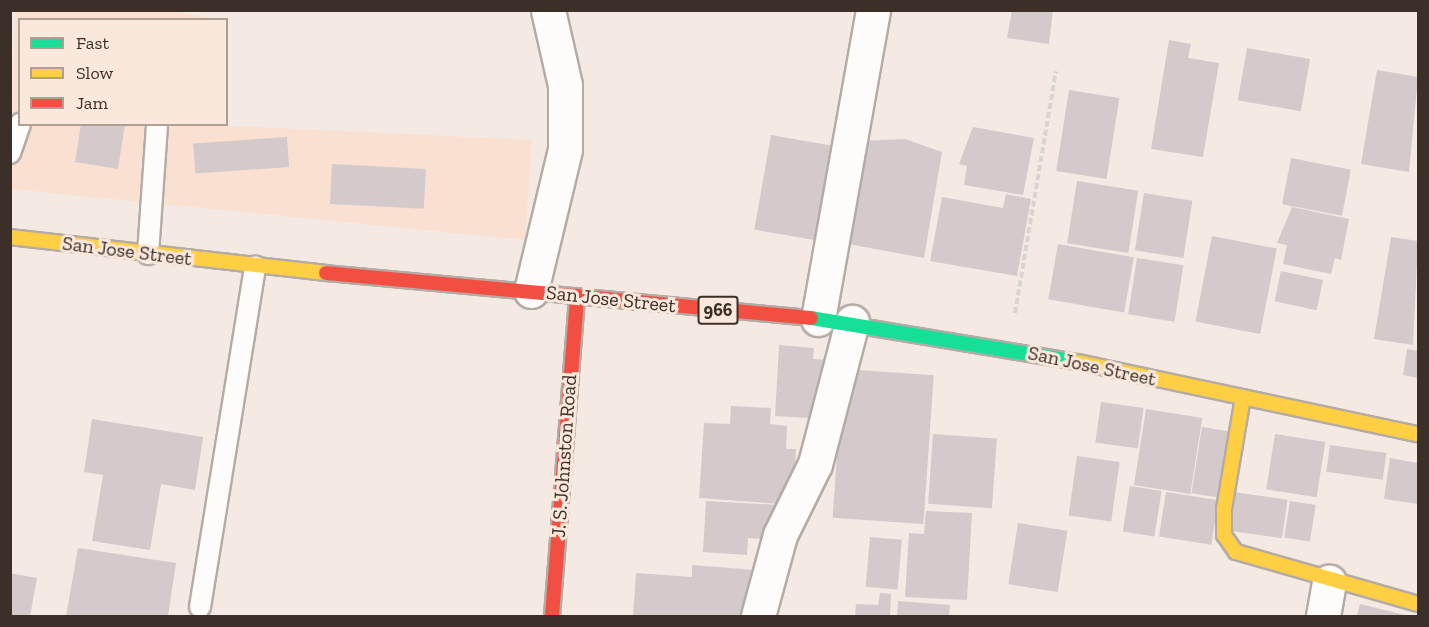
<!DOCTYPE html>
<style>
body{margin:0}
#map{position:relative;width:1429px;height:627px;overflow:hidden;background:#f4e9e3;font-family:"Zilla Slab",serif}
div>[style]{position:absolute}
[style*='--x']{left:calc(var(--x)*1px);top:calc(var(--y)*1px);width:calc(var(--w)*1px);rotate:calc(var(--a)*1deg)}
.built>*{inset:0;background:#fae0d0}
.building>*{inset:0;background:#d4cacc;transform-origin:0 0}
.path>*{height:4px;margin-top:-2px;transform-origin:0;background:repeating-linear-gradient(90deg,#d7d4d1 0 6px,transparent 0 9px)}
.roads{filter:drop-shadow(2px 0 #b5aba5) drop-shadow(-2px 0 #b5aba5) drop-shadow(0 2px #b5aba5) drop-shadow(0 -2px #b5aba5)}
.lane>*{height:20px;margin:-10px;padding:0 10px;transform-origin:10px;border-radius:10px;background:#fdfcfb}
.street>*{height:33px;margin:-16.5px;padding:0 16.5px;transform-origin:16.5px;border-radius:16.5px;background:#fdfcfb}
.fast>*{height:14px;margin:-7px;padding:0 7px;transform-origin:7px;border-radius:7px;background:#16e098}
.slow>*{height:14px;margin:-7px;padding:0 7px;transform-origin:7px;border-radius:7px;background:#ffcf43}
.jam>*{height:14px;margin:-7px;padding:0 7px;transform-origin:7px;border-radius:7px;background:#f24e42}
span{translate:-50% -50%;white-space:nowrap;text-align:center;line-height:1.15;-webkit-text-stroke:6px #fbe8dc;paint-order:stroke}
.shield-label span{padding:2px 4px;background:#fbe8dc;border:2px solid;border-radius:4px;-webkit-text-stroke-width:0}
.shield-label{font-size:18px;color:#3b2f27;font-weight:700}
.street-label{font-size:20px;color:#3b2f27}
.frame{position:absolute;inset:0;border:12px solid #3b2f27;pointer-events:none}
.legend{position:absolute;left:18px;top:18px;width:210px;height:108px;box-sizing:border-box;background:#fbe8dc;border:2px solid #ae9e94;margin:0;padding:8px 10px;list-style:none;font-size:18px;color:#3b2f27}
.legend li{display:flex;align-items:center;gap:12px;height:30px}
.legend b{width:30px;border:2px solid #ae9e94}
</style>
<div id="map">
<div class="built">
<div style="clip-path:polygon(167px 10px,215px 19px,20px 20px,20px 124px,188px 124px,532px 140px,525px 240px,11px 189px,15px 11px)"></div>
</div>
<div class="building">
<div style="clip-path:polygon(1012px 10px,1053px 10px,1049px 44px,1007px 38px)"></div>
<div style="clip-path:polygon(1169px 40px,1191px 44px,1188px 58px,1219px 63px,1203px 157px,1151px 149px)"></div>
<div style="left:1247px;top:48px;width:64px;height:53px;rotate:10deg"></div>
<div style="clip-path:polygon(1377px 70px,1418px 77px,1409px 172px,1361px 164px)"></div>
<div style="left:1069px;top:90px;width:51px;height:82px;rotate:9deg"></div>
<div style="clip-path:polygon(81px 124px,125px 124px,118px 169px,75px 162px)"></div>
<div style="clip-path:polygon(973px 127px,1034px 138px,1023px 195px,964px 185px,967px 166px,959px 164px)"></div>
<div style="left:771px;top:135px;width:62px;height:96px;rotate:10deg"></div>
<div style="left:287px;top:137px;width:30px;height:94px;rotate:86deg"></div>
<div style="clip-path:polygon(905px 139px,942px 152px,924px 258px,837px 242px,857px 141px)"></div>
<div style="left:1291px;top:158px;width:61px;height:47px;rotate:11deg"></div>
<div style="left:332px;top:164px;width:94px;height:40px;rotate:3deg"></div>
<div style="left:1077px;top:181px;width:62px;height:63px;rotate:9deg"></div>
<div style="left:1144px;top:193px;width:49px;height:58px;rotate:9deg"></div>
<div style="clip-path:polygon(1006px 194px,1031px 199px,1017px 276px,930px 261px,942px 197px,1003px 208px)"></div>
<div style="clip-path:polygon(1292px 207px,1349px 219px,1341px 260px,1335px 258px,1331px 274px,1283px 264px,1287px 245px,1277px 243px)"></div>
<div style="left:1212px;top:236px;width:66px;height:87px;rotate:11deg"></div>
<div style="clip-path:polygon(1391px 237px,1418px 241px,1413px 345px,1374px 339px)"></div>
<div style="left:1058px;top:244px;width:77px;height:56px;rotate:10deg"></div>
<div style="left:1137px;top:258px;width:47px;height:57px;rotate:9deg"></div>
<div style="left:1281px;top:271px;width:43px;height:31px;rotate:12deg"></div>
<div style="clip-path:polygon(779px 345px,814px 348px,813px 359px,830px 360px,826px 419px,775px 416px)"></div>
<div style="clip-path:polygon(1407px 349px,1418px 351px,1418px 378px,1403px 375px)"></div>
<div style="left:843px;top:369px;width:91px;height:149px;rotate:4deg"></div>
<div style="left:1101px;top:402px;width:43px;height:41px;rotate:8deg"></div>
<div style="clip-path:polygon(731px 406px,771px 408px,770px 424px,787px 426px,786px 449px,796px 449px,793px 505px,699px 498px,704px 423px,730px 424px)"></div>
<div style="left:1146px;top:409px;width:57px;height:77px;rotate:9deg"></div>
<div style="clip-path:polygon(92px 419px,203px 437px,195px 490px,161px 484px,150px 550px,92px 541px,103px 475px,84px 472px)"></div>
<div style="left:1202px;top:427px;width:32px;height:67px;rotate:9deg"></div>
<div style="left:933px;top:434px;width:64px;height:70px;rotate:4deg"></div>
<div style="left:1275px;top:434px;width:51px;height:56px;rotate:9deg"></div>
<div style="left:1330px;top:445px;width:57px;height:27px;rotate:8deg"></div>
<div style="left:1077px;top:456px;width:43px;height:60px;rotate:8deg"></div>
<div style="clip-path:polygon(1390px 458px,1418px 463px,1418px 504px,1384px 499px)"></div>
<div style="left:1130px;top:486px;width:32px;height:46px;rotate:9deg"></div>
<div style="left:1166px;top:492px;width:53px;height:45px;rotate:9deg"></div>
<div style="left:1233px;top:492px;width:55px;height:39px;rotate:8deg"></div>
<div style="clip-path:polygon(706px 501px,779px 505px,776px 540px,748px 538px,747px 555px,703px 552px)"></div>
<div style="left:1290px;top:501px;width:26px;height:37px;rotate:9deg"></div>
<div style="clip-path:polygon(926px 511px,972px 513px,967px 600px,905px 597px,909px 533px,924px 534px)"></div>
<div style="left:1018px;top:523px;width:50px;height:62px;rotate:9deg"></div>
<div style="left:870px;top:537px;width:32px;height:50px;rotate:5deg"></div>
<div style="clip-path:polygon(78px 548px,176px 563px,168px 616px,66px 616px)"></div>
<div style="clip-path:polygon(692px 565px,755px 570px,752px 616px,633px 616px,636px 573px,692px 577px)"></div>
<div style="clip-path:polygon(10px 573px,37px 578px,30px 616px,10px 616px)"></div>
<div style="clip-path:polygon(880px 593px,891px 594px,890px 616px,855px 616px,856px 604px,878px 605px)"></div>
<div style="clip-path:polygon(898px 601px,950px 605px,949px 616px,897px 616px)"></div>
<div style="clip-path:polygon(1360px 604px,1409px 616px,1357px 616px)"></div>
</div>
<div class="path">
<div style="--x:1015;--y:313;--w:245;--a:-80.4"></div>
</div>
<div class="roads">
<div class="lane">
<div style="--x:10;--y:153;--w:31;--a:-71"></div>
<div style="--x:148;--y:254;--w:130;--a:-86"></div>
<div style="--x:200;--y:607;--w:345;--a:-80.8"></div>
</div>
<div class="street">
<div style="--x:531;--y:291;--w:146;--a:-76.5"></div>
<div style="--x:565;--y:149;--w:64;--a:-90"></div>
<div style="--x:565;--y:85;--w:77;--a:-102.8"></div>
<div style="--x:818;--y:319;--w:314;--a:-79.9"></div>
<div style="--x:758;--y:616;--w:84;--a:-74.8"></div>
<div style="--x:780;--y:535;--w:79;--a:-63.8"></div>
<div style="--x:815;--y:464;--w:147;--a:-75.4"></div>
<div style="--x:1323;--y:616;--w:35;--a:-80"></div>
</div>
<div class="fast">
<div style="--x:811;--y:318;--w:271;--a:9.4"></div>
</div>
<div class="slow">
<div style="--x:10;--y:237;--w:318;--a:6.5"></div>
<div style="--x:1078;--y:362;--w:348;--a:12"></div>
<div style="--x:1243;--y:397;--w:114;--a:99.6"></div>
<div style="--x:1224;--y:509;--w:26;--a:90"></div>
<div style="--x:1224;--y:535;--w:21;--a:55"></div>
<div style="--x:1236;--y:552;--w:189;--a:15.9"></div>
</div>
<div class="jam">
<div style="--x:326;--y:273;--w:487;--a:5.3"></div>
<div style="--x:552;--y:616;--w:321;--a:-85.5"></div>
</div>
</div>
<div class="shield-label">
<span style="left:718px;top:310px">966</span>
</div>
<div class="street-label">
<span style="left:127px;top:251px;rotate:7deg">San Jose Street</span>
<span style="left:611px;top:299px;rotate:6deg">San Jose Street</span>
<span style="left:1092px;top:366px;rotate:12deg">San Jose Street</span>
<span style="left:564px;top:456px;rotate:-86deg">J. S. Johnston Road</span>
</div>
<div class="frame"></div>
<ul class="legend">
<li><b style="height:8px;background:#16e098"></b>Fast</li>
<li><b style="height:8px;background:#ffcf43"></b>Slow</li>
<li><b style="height:8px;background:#f24e42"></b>Jam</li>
</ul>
</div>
